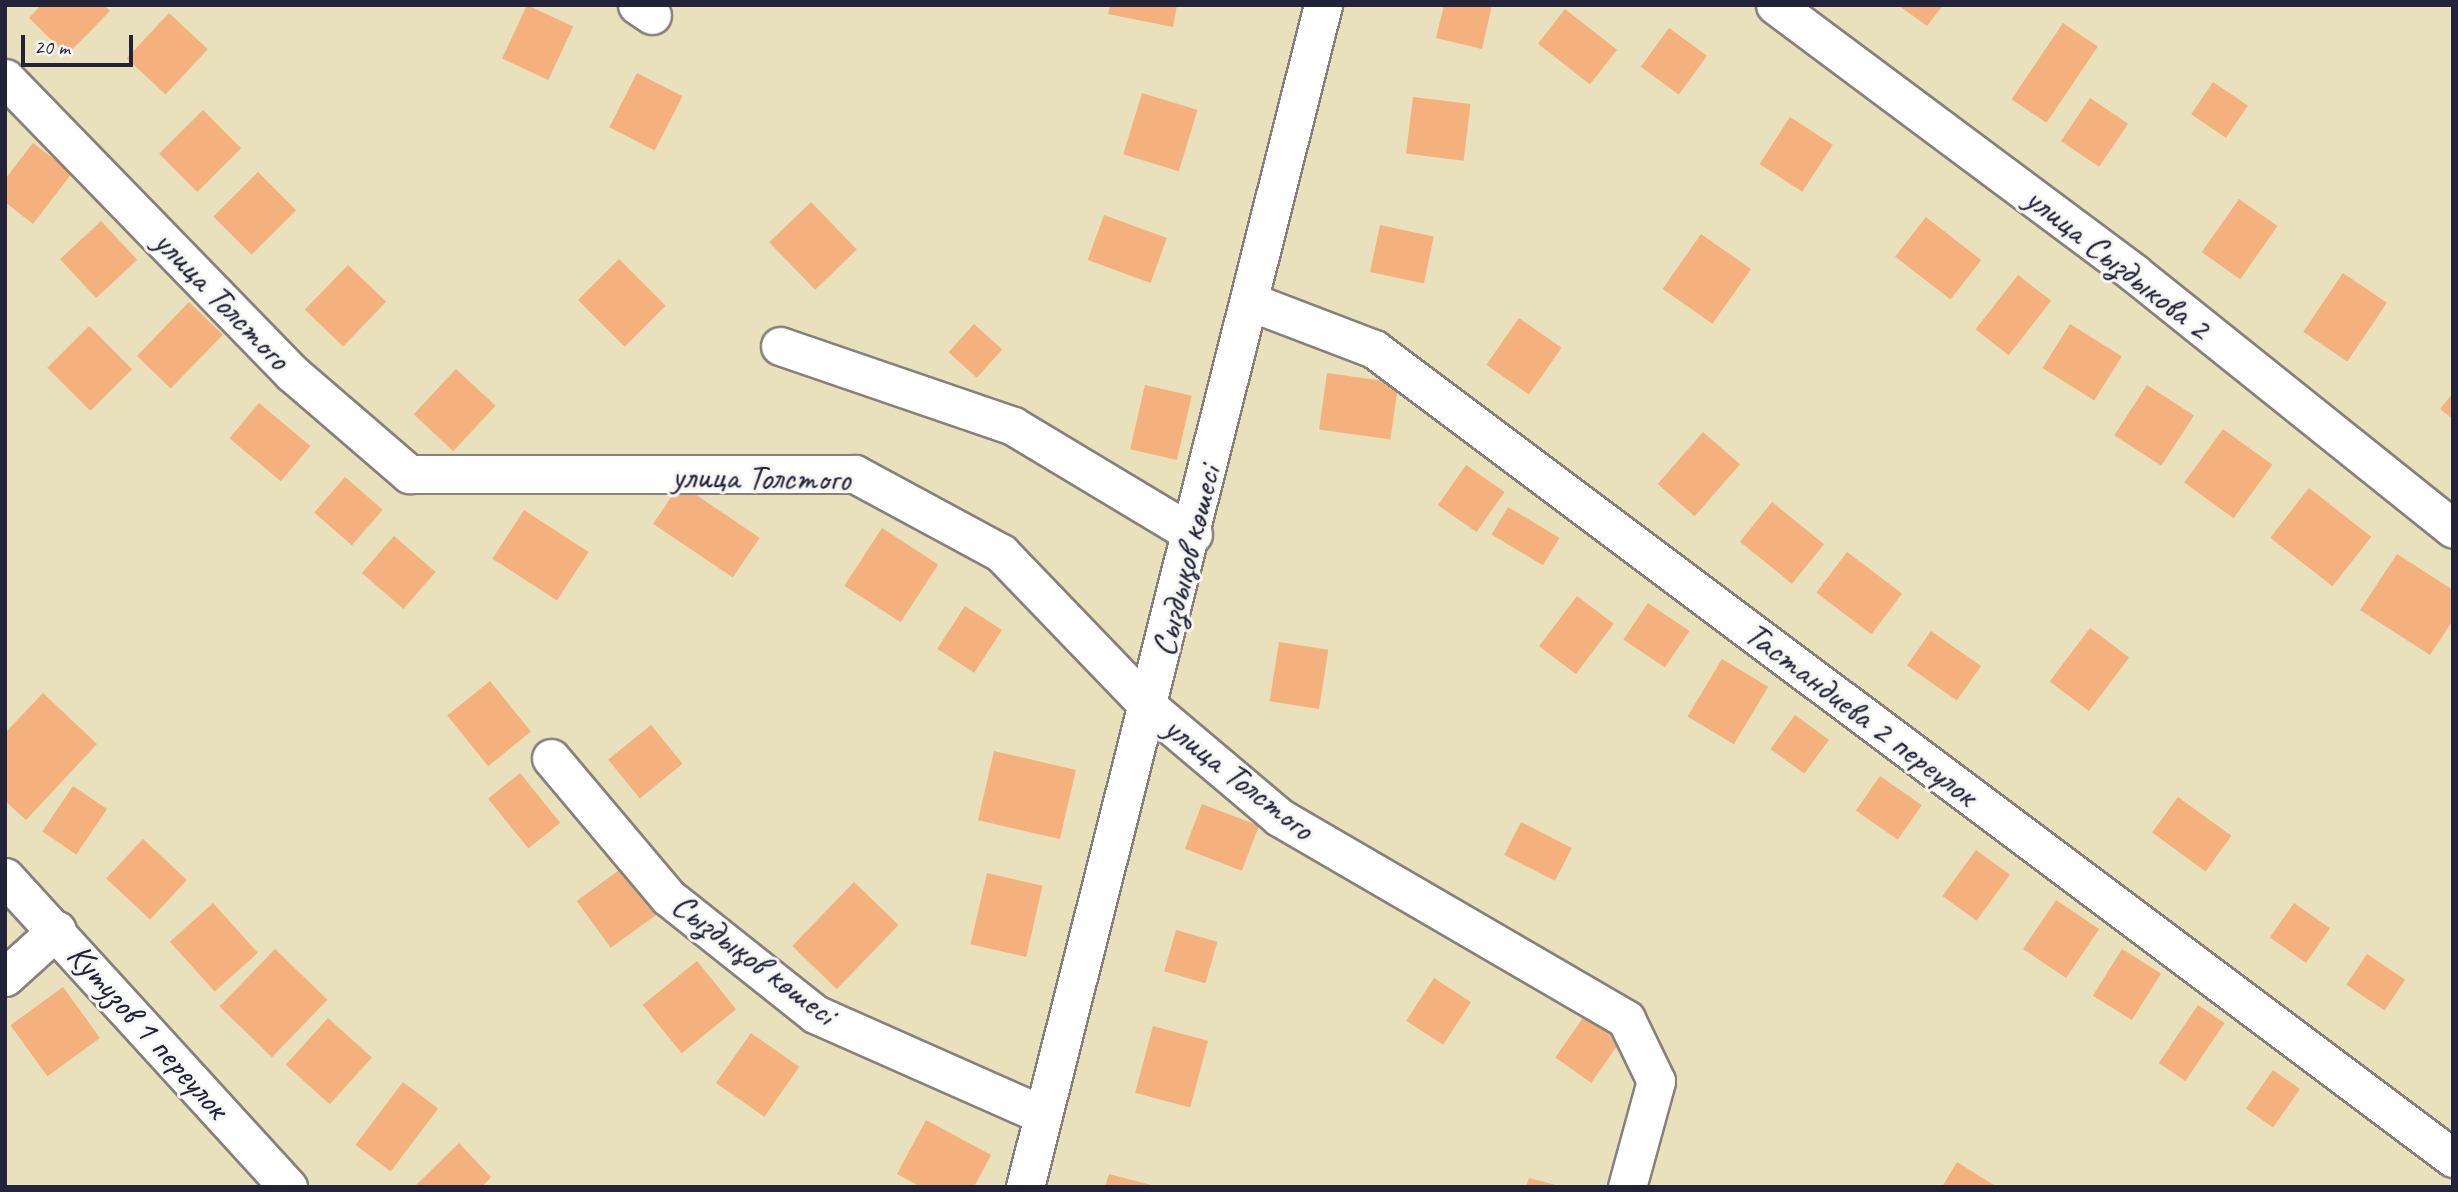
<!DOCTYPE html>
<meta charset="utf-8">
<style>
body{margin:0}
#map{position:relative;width:2458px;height:1192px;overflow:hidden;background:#e9e0bc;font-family:Caveat,sans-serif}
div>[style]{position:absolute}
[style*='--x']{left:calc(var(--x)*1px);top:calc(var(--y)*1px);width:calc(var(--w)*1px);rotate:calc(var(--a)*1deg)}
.building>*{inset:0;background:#f5b17d;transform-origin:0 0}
.roads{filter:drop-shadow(2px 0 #86817c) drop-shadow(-2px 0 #86817c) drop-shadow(0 2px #86817c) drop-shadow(0 -2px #86817c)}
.street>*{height:37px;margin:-18.5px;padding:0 18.5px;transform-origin:18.5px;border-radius:18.5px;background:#fff}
span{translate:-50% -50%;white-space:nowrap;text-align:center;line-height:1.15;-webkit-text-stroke:6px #f6f6f2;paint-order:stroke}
.street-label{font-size:35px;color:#22223b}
.frame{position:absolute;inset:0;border:7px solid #22223b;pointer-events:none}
.scale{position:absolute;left:21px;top:35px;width:112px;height:32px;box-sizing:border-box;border:4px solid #22223b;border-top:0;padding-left:9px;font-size:21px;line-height:24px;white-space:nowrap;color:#22223b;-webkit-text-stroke:5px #f6f6f2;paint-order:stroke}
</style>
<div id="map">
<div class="building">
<div style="clip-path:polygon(41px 5px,104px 5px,110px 11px,67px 55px,29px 18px)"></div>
<div style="left:527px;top:5px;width:51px;height:59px;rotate:25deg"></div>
<div style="clip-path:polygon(1110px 5px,1177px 5px,1173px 27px,1108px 14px)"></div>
<div style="clip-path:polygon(1444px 5px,1492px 5px,1482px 49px,1436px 38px)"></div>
<div style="clip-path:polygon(1898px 5px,1943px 5px,1927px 26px)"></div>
<div style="left:1565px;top:9px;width:66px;height:44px;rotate:38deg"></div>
<div style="left:169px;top:13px;width:53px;height:62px;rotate:43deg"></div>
<div style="left:2063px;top:23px;width:42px;height:92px;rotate:34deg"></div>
<div style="left:1669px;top:28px;width:47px;height:48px;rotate:36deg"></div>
<div style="left:637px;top:73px;width:51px;height:61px;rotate:27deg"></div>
<div style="left:2213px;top:82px;width:42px;height:39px;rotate:34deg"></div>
<div style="left:1142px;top:93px;width:58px;height:64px;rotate:17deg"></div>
<div style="left:1413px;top:97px;width:58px;height:57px;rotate:7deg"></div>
<div style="left:2090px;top:98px;width:46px;height:52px;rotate:34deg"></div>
<div style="left:203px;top:110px;width:54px;height:62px;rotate:45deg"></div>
<div style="left:1790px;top:117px;width:51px;height:56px;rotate:33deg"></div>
<div style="clip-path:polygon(33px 143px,72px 173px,33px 224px,5px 202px,5px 179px)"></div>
<div style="left:258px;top:172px;width:54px;height:63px;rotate:45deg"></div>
<div style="left:2239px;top:199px;width:47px;height:65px;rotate:35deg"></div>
<div style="left:811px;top:202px;width:66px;height:58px;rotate:46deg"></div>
<div style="left:1104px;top:215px;width:67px;height:48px;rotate:20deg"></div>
<div style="left:1926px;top:217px;width:70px;height:50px;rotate:38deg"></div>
<div style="left:101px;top:221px;width:53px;height:56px;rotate:47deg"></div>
<div style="left:1380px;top:225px;width:55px;height:48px;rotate:12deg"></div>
<div style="left:1701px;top:234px;width:61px;height:67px;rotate:35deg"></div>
<div style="left:619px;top:259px;width:66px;height:58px;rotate:45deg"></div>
<div style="left:348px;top:265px;width:53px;height:62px;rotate:44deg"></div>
<div style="left:2343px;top:273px;width:53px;height:71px;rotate:34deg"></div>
<div style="left:2018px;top:275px;width:42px;height:69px;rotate:38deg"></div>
<div style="left:189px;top:302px;width:47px;height:75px;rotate:44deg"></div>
<div style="left:1519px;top:318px;width:52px;height:57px;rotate:35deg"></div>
<div style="left:974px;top:324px;width:38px;height:38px;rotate:42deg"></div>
<div style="left:2070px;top:324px;width:61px;height:52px;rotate:32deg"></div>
<div style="left:89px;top:326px;width:61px;height:59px;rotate:45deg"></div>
<div style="left:456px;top:369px;width:54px;height:62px;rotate:43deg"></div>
<div style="left:1327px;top:373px;width:72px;height:57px;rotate:8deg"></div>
<div style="left:1145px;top:385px;width:48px;height:66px;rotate:13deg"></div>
<div style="left:2147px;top:385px;width:56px;height:60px;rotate:33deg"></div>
<div style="clip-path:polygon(2453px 393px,2453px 419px,2440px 409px)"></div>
<div style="left:259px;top:403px;width:67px;height:46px;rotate:40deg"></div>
<div style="left:2223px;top:429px;width:61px;height:66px;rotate:36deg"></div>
<div style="left:1703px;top:432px;width:49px;height:69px;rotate:41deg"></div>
<div style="left:1466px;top:465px;width:47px;height:49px;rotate:35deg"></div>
<div style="left:345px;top:477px;width:50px;height:47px;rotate:41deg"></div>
<div style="left:680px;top:484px;width:96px;height:48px;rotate:34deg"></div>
<div style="left:2309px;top:488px;width:79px;height:63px;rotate:38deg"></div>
<div style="left:1772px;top:502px;width:67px;height:51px;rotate:39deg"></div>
<div style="left:1508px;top:507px;width:60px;height:32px;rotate:31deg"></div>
<div style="left:524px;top:510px;width:77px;height:58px;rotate:33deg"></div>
<div style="left:882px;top:528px;width:67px;height:69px;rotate:33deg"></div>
<div style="left:394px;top:536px;width:55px;height:49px;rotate:41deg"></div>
<div style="left:1847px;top:552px;width:69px;height:51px;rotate:37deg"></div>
<div style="clip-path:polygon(2397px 554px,2453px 590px,2453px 620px,2430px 655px,2360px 610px)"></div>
<div style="left:1577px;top:596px;width:46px;height:63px;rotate:37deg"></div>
<div style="left:1648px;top:603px;width:50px;height:44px;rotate:34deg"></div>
<div style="left:965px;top:606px;width:44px;height:51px;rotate:33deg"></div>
<div style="left:2090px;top:628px;width:49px;height:67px;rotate:37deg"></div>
<div style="left:1931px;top:631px;width:61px;height:42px;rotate:35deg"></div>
<div style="left:1279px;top:642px;width:50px;height:60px;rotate:9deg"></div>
<div style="left:1722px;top:659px;width:54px;height:67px;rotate:31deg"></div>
<div style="left:490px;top:681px;width:65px;height:55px;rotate:51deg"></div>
<div style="clip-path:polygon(43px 693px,97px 744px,26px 820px,5px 801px,5px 733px)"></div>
<div style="left:1795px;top:715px;width:42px;height:42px;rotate:36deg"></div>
<div style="left:651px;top:725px;width:50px;height:55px;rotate:51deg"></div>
<div style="left:994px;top:751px;width:84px;height:71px;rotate:13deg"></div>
<div style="left:520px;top:773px;width:64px;height:41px;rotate:51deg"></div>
<div style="left:1880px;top:776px;width:51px;height:42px;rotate:35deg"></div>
<div style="left:73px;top:786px;width:41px;height:55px;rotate:34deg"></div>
<div style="left:2178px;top:797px;width:66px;height:44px;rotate:36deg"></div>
<div style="left:1202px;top:804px;width:61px;height:48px;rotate:21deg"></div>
<div style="left:1521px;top:822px;width:57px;height:37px;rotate:27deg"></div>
<div style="left:143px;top:839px;width:60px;height:54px;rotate:43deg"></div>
<div style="left:1976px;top:850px;width:42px;height:57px;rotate:36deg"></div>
<div style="left:622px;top:868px;width:58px;height:56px;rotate:54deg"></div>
<div style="left:987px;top:873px;width:57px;height:73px;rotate:13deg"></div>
<div style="left:854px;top:882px;width:62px;height:89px;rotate:44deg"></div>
<div style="left:2056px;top:900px;width:52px;height:59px;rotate:34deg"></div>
<div style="left:213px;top:903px;width:67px;height:58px;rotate:48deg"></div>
<div style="left:2294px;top:903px;width:44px;height:42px;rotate:35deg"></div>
<div style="left:1176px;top:930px;width:43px;height:43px;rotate:16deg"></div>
<div style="left:275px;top:949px;width:73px;height:80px;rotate:44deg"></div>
<div style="left:2122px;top:949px;width:46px;height:55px;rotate:32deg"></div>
<div style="left:2367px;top:954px;width:46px;height:37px;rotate:34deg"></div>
<div style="left:697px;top:961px;width:62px;height:70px;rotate:51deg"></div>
<div style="left:1434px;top:978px;width:44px;height:51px;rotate:33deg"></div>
<div style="left:63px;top:987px;width:63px;height:65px;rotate:54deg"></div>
<div style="left:2198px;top:1005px;width:32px;height:70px;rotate:34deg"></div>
<div style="left:1585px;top:1015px;width:44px;height:52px;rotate:35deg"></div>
<div style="left:328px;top:1018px;width:59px;height:63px;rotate:42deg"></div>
<div style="left:1153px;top:1026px;width:57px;height:69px;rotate:15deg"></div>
<div style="left:751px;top:1033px;width:59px;height:61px;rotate:35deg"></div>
<div style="left:2273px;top:1070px;width:33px;height:47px;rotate:35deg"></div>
<div style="left:403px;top:1082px;width:44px;height:79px;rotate:37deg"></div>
<div style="clip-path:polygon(926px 1120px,991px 1155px,974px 1187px,921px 1187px,897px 1174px)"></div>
<div style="clip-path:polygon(459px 1143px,491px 1177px,482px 1187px,414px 1187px)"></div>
<div style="clip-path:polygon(1957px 1162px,1997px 1187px,1942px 1187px)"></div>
<div style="clip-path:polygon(1109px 1174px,1155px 1186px,1155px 1187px,1105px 1187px)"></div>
<div style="clip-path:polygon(1529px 1178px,1560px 1186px,1560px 1187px,1526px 1187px)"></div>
</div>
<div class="roads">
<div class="street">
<div style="--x:637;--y:5;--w:18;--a:34"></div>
<div style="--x:1775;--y:5;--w:448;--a:36.7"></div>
<div style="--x:2134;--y:273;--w:409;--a:38.7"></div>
<div style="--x:5;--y:78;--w:412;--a:45.8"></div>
<div style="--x:292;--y:373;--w:155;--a:40.8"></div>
<div style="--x:409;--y:474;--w:446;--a:0"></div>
<div style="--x:855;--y:474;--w:166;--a:28.4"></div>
<div style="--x:1001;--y:553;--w:214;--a:46.1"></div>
<div style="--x:1149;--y:707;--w:170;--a:40.2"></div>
<div style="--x:1279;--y:817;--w:402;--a:30.2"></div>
<div style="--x:1626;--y:1019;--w:69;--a:64.2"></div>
<div style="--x:1656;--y:1081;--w:110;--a:105.3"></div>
<div style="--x:1251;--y:302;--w:132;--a:20.9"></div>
<div style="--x:1374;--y:349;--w:1349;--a:36.86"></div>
<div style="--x:780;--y:346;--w:246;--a:18.9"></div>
<div style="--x:1013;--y:426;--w:210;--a:31"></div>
<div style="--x:551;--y:758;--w:182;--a:49.9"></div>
<div style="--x:668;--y:897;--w:188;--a:38.5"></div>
<div style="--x:815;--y:1014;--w:249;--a:23.9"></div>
<div style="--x:5;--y:877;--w:420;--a:47.6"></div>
<div style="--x:5;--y:977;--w:70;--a:-42.1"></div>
<div style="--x:1025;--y:1187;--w:1219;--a:-75.85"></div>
</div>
</div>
<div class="street-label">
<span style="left:2118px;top:263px;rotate:38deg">улица Сыздыкова 2</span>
<span style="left:222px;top:300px;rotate:46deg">улица Толстого</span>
<span style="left:761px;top:478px;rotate:1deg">улица Толстого</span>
<span style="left:1186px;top:561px;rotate:-76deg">Сыздықов көшесі</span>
<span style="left:1861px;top:714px;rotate:37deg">Тастандиева 2 переулок</span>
<span style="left:1239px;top:778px;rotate:38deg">улица Толстого</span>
<span style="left:754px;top:959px;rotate:37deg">Сыздықов көшесі</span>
<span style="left:148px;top:1031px;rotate:48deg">Кутузов 1 переулок</span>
</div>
<div class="frame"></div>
<div class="scale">20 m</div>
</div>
